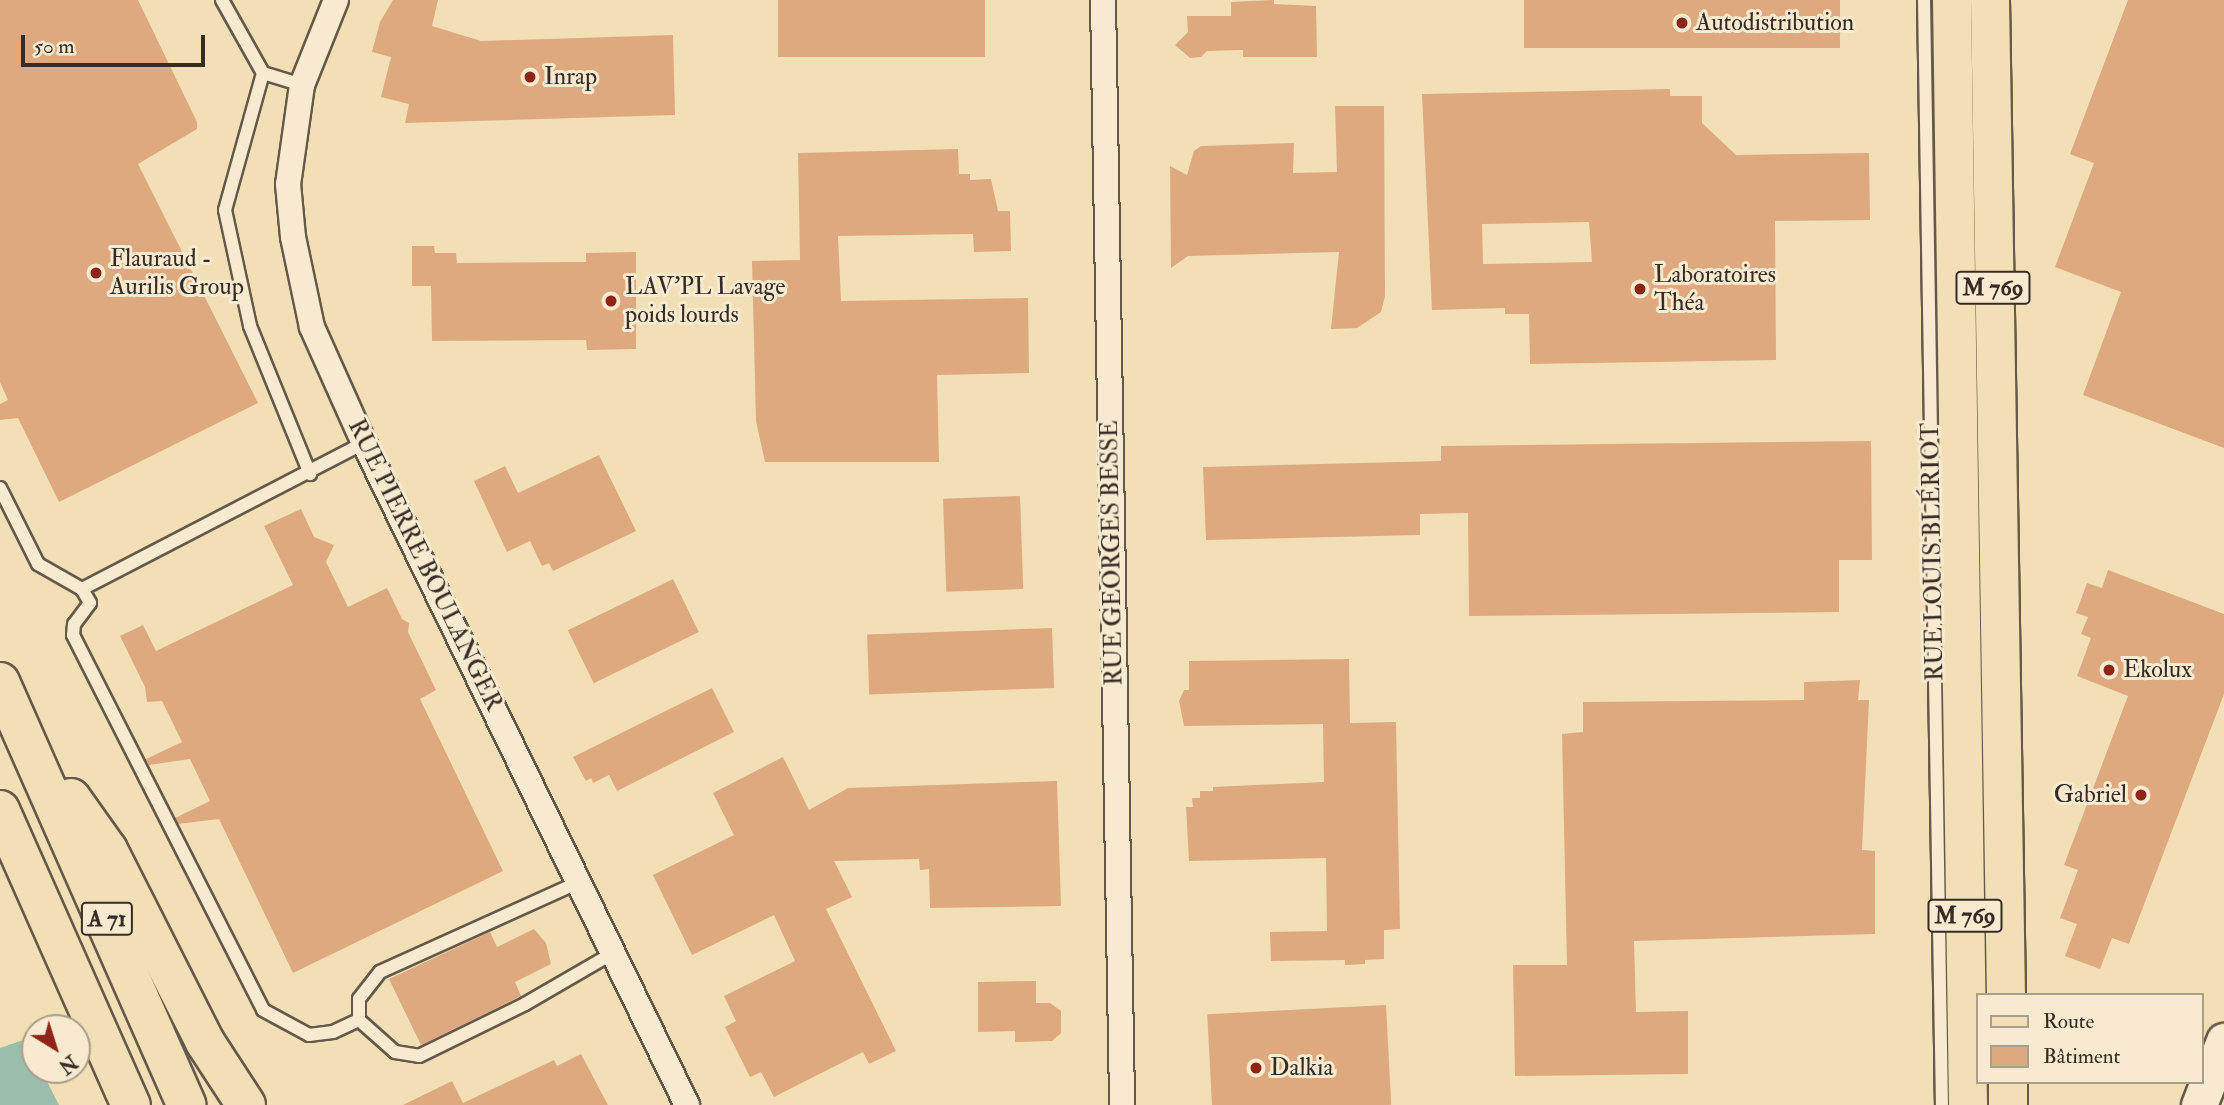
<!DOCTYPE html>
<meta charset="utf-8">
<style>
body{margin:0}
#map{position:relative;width:2224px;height:1105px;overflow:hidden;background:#f2dfb6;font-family:"IM FELL Double Pica",serif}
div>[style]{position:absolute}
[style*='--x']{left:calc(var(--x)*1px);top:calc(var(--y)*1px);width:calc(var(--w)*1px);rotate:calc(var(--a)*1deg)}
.water>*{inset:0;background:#9bbdab}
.building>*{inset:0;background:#dea97e;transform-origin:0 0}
.roads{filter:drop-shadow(2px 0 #665949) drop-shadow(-2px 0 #665949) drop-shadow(0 2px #665949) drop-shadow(0 -2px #665949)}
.service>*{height:12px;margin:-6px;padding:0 6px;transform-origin:6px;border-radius:6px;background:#f7ead0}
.minor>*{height:24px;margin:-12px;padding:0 12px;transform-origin:12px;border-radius:12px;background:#f7ead0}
.secondary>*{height:35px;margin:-17.5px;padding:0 17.5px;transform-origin:17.5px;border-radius:17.5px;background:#f7ead0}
.primary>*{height:38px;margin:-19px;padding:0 19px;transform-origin:19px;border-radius:19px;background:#f2dfb6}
.motorway>*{height:38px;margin:-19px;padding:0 19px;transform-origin:19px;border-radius:19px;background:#f2dfb6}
.dots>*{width:19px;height:19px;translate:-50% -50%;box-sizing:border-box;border:4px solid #f7ead0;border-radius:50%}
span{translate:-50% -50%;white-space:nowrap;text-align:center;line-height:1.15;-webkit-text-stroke:6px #f7ead0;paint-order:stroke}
.shield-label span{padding:2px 5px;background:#f7ead0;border:2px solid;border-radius:5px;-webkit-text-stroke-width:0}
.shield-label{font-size:23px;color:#372c25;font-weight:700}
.poi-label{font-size:24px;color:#372c25}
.left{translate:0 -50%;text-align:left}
.right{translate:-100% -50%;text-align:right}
.street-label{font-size:24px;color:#372c25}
.legend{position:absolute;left:1976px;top:993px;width:228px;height:91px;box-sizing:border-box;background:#f7ead0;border:2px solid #aa9e8c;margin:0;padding:9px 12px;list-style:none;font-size:21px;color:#372c25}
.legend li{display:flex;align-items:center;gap:14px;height:35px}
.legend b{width:35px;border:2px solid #aa9e8c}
.north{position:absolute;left:21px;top:1014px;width:70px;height:70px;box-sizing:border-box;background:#f7ead0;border:2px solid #aa9e8c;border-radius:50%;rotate:142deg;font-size:19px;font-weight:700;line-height:28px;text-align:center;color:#372c25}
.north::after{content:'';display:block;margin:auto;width:24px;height:32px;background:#8f2418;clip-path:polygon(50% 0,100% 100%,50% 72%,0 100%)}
.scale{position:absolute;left:21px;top:35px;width:184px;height:32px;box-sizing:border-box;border:4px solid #372c25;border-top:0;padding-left:9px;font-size:21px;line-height:24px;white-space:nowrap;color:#372c25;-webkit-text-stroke:5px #f7ead0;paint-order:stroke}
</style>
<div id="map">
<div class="water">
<div style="clip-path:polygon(26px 1039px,35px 1057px,35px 1070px,41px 1070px,59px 1105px,0 1105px,0 1048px)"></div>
</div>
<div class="building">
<div style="clip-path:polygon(0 0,138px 0,197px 122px,197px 129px,138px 164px,258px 403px,59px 502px,18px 418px,0 420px,0 404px,8px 400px,0 382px)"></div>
<div style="clip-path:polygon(393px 0,438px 0,432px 26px,481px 41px,673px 35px,675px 115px,405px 123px,409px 104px,381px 97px,391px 57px,372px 52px,380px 22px)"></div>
<div style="left:778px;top:0;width:207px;height:57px"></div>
<div style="clip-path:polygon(1274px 0,1274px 4px,1316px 6px,1317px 57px,1243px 57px,1243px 50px,1207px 51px,1201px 57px,1190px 58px,1175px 45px,1188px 32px,1187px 16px,1231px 16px,1231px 2px)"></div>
<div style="left:1524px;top:0;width:316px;height:48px"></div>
<div style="clip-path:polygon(2128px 0,2224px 0,2224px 448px,2083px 395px,2121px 292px,2055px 267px,2094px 163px,2070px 154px)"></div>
<div style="clip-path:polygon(evenodd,1670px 89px,1670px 96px,1702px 96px,1702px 123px,1736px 155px,1869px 153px,1870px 220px,1775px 221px,1776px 360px,1530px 364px,1529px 314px,1505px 314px,1505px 308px,1432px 310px,1422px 94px,1670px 89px,1589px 222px,1592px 262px,1483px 264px,1482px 224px,1589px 222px)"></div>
<div style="clip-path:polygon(1335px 106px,1384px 106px,1385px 296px,1381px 312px,1357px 328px,1331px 329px,1339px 252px,1188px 256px,1171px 268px,1170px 166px,1187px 175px,1194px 151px,1201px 146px,1294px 143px,1293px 173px,1337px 172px)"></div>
<div style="clip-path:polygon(958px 149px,959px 174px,970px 174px,970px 180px,991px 179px,998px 211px,1010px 211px,1011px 251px,974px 252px,973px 234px,838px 236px,841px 301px,1028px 298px,1029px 373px,937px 375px,939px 462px,765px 462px,756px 421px,752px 261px,800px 260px,798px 153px)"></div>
<div style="clip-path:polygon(412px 246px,434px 246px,435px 253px,456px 253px,457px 263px,586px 262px,586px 253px,636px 252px,636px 349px,587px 350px,586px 340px,432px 341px,431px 286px,412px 286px)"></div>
<div style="clip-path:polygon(1871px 441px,1872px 560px,1839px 560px,1839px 612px,1469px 616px,1468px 513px,1420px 514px,1420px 535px,1206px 540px,1203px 467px,1441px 461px,1441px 446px)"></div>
<div style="clip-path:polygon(599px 455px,636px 531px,553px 571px,549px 563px,542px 566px,530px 541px,507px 552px,474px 481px,505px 466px,518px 493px)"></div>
<div style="left:1020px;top:496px;width:93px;height:77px;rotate:88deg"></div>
<div style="clip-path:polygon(301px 509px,314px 537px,334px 545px,326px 562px,348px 607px,387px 588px,402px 619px,409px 623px,408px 632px,436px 690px,420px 699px,503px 871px,293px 973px,219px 819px,178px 824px,175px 818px,210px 801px,190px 759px,149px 765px,146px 759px,182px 742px,162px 701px,147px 702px,145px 687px,120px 636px,143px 625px,156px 651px,293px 585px,264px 526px)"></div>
<div style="clip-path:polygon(2108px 570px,2224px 614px,2224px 694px,2129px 944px,2112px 938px,2100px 969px,2065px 956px,2077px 924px,2060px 918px,2078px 870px,2064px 865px,2128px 696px,2077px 676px,2091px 638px,2081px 634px,2088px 617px,2076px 613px,2087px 583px,2102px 588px)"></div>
<div style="left:673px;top:579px;width:59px;height:117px;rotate:64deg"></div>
<div style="left:1052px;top:628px;width:60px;height:185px;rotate:88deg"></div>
<div style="clip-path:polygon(1349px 659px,1350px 723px,1396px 722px,1400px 929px,1384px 930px,1384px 959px,1365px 960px,1365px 964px,1345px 965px,1345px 960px,1271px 961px,1270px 932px,1327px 931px,1326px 858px,1189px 861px,1186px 807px,1193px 807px,1192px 798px,1200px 798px,1200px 791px,1213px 791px,1213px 787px,1324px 782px,1323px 724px,1184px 726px,1179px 701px,1184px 690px,1189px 690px,1189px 661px)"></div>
<div style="clip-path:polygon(1860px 680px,1858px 700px,1869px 700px,1862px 850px,1875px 851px,1875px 934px,1634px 941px,1636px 1012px,1688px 1011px,1688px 1074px,1515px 1076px,1513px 965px,1567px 965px,1562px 734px,1583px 732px,1583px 702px,1804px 700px,1804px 682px)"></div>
<div style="clip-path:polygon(712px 688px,734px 732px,617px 791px,609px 775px,593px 783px,591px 778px,586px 781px,573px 757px)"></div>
<div style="clip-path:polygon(783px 757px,809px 810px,848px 788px,1057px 781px,1061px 906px,930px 908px,929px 869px,920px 870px,919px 859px,834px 861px,852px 897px,826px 909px,896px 1051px,869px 1064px,863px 1052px,774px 1097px,761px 1072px,750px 1077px,725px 1027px,736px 1021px,724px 996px,795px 961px,774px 915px,692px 955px,653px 875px,734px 835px,713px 793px)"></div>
<div style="clip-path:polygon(534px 929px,546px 943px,551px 964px,515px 982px,521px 996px,421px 1045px,389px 979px,490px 932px,497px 947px)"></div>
<div style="clip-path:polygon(1036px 981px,1036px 1003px,1050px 1003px,1061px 1011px,1061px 1033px,1052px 1041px,1015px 1042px,1015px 1031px,978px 1032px,978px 982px)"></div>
<div style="left:1386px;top:1005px;width:100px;height:179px;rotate:87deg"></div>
<div style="clip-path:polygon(581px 1054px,608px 1105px,403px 1105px,452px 1081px,463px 1103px,554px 1060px,557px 1066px)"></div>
</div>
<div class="roads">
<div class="service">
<div style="--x:222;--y:0;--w:84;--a:60.7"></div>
<div style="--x:263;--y:73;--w:41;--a:17.1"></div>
<div style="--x:1924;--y:0;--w:1105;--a:89.07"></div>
<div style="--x:263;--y:73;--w:142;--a:105.5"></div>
<div style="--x:225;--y:210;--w:119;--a:77.8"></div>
<div style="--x:250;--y:326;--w:160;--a:67.9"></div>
<div style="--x:0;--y:488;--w:85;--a:63.4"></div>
<div style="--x:38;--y:564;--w:51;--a:29.6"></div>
<div style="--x:82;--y:589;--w:16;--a:60"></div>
<div style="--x:90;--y:603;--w:26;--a:127"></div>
<div style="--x:74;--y:624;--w:11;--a:95"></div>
<div style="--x:73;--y:635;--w:420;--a:63.1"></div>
<div style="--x:263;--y:1010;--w:52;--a:28.5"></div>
<div style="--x:309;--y:1035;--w:24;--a:-7"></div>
<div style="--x:333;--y:1032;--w:29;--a:-25"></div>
<div style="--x:82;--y:589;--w:318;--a:-27.4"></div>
<div style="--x:579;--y:882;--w:218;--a:155.7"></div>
<div style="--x:380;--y:972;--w:34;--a:128"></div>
<div style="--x:359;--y:999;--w:21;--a:90"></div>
<div style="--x:359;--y:1020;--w:48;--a:41.6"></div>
<div style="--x:395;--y:1052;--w:24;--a:9"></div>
<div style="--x:419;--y:1056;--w:118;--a:-26.1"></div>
<div style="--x:525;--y:1004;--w:102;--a:-30.1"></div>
</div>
<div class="minor">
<div style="--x:336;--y:0;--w:92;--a:111.8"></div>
<div style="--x:302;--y:85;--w:100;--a:98"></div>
<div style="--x:288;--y:184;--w:53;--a:84.6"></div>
<div style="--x:293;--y:237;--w:92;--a:78.1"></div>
<div style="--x:312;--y:327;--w:127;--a:65.9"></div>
<div style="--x:364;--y:443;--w:737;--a:63.99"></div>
<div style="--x:1103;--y:0;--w:1105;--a:89.01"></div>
</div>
<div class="secondary">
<div style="--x:2199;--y:1105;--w:69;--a:-68.7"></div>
</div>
<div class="primary">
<div style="--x:1952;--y:0;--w:1105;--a:89.17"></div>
<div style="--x:1990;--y:0;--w:995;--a:89.08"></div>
<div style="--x:2008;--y:1082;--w:23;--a:90"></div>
</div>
<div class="motorway">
<div style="--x:0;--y:682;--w:462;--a:66.2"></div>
<div style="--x:71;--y:798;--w:64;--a:54.6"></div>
<div style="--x:108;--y:850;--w:215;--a:63.2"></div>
<div style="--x:205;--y:1042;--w:75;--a:56.9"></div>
<div style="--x:0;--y:810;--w:323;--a:66.1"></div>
</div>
</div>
<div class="dots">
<div style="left:1682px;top:23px;background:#8f2418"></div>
<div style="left:530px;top:77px;background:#8f2418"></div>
<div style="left:96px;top:273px;background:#8f2418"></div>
<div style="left:1640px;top:289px;background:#8f2418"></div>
<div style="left:611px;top:301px;background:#8f2418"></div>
<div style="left:2109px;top:670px;background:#8f2418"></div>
<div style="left:2141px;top:795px;background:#8f2418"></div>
<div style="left:1256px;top:1068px;background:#8f2418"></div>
</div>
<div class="shield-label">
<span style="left:1993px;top:288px">M 769</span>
<span style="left:1965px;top:916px">M 769</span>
<span style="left:107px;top:919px">A 71</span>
</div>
<div class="poi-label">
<span class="left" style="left:1696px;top:23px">Autodistribution</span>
<span class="left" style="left:544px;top:77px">Inrap</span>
<span class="left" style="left:110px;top:273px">Flauraud -<br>Aurilis Group</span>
<span class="left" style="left:1654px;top:289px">Laboratoires<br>Théa</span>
<span class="left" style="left:625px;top:301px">LAV'PL Lavage<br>poids lourds</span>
<span class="left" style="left:2123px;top:670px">Ekolux</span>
<span class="right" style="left:2127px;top:795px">Gabriel</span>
<span class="left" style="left:1270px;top:1068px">Dalkia</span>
</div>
<div class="street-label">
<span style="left:1933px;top:552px;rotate:-91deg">RUE LOUIS BLÉRIOT</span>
<span style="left:1112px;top:553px;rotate:-91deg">RUE GEORGES BESSE</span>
<span style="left:425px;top:565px;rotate:64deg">RUE PIERRE BOULANGER</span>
</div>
<ul class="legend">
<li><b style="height:9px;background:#f2dfb6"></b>Route</li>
<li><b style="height:19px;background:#dea97e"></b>Bâtiment</li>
</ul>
<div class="north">N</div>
<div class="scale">50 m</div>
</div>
